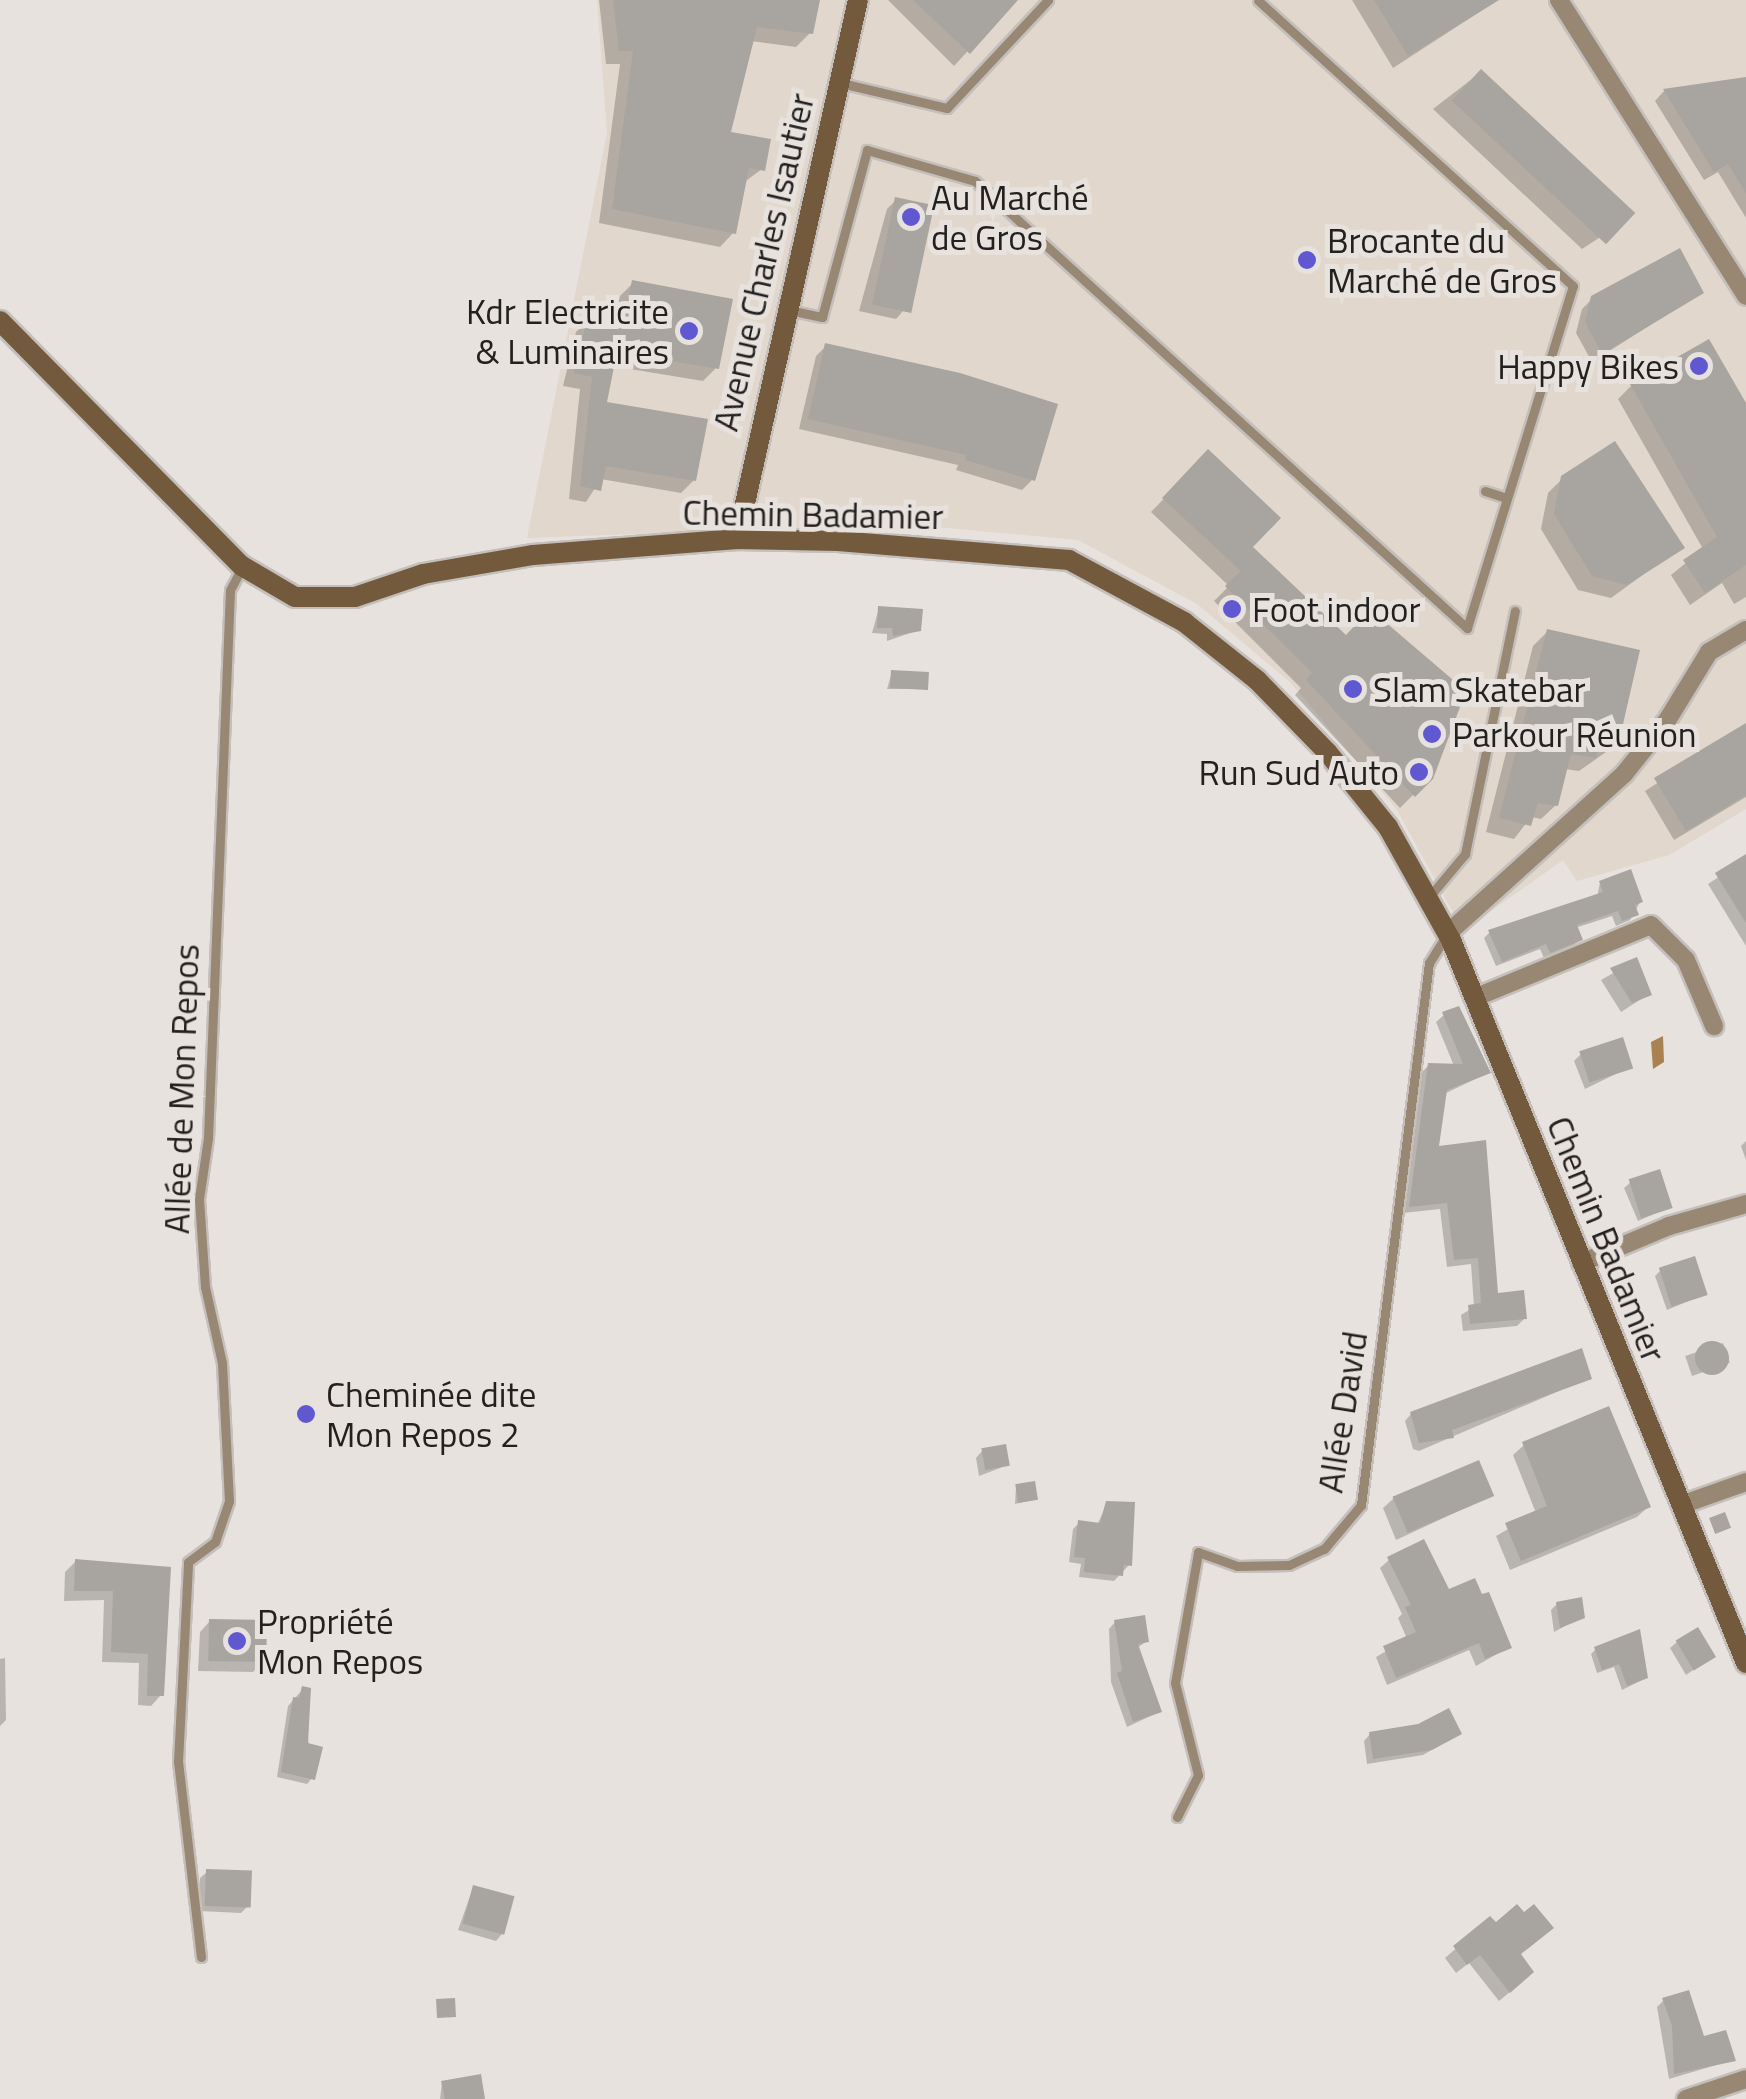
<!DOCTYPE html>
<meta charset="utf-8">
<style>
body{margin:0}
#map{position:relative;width:1746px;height:2099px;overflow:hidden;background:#e7e2dd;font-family:"Titillium Web",sans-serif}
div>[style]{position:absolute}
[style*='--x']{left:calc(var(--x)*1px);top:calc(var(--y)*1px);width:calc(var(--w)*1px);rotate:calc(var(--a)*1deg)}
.built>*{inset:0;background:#e1d7cc}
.water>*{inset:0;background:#a98252}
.shadow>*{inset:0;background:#0003;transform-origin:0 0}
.building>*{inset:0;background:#a8a49f;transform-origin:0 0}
.round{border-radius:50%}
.roads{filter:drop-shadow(2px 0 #c4bfbb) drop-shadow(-2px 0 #c4bfbb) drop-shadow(0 2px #c4bfbb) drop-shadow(0 -2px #c4bfbb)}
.lane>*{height:9px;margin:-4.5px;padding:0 4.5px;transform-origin:4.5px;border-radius:4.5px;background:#988772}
.street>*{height:18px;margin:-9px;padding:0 9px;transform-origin:9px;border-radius:9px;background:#988772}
.secondary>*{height:20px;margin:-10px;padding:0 10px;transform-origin:10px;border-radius:10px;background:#735a3c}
.dots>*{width:28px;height:28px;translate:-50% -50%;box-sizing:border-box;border:5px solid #e7e2dd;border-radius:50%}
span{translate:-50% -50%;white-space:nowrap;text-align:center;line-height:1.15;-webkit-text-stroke:10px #e7e2dd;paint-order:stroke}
.poi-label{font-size:35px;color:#232120}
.left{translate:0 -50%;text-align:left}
.right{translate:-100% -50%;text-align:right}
.street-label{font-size:35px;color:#232120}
</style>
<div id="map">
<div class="built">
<div style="clip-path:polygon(597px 0,1746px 0,1746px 809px,1669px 855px,1577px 881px,1563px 860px,1463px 931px,1397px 810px,1291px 683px,1197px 604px,1078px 540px,903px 524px,527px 538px,607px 133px)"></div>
</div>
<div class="water">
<div style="clip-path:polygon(1663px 1036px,1664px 1062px,1653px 1069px,1651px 1042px)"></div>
</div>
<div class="shadow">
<div style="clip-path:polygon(599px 0,817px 0,810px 33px,796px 47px,751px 41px,728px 134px,762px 169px,743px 183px,734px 232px,720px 247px,599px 223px,620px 64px,606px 64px)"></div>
<div style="clip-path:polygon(888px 0,1015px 0,954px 66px)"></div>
<div style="clip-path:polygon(1352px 0,1498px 0,1393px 68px)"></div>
<div style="clip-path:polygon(1481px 72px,1632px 212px,1619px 225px,1582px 249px,1433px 109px)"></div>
<div style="clip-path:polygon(1746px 80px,1746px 218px,1718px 172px,1704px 180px,1655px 101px,1664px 91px)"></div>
<div style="clip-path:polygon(896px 200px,904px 310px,896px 319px,859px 311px,887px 209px)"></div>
<div style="clip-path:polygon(633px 283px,716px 368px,703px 381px,612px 366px,604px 404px,694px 480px,681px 493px,601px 479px,586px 502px,569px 499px,580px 389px,563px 386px,576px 332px,589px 319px,614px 324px,620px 296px)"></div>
<div style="clip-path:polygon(1701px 293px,1592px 362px,1576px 333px,1582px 309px,1593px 298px)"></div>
<div style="clip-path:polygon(826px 346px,1033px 479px,1022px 490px,956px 470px,958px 465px,799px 429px,816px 356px)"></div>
<div style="clip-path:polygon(1631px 386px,1746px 408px,1746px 597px,1734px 604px,1722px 583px,1690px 605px,1671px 575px,1703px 549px,1618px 399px)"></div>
<div style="clip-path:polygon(1208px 453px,1250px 547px,1431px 777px,1400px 808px,1295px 695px,1301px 688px,1214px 601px,1229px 586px,1151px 512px)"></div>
<div style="clip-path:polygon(1563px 478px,1681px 547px,1611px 598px,1578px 590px,1541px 529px,1548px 493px)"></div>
<div style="clip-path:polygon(879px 608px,919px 630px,887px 641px,887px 634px,872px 633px)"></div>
<div style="clip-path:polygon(1548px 631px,1616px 745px,1579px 771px,1565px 769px,1556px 805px,1541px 819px,1531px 817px,1514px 839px,1486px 832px,1533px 646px)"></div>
<div style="clip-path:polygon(892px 672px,923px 689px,887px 689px)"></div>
<div style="clip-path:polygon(1746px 726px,1746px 797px,1674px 840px,1645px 791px)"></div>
<div style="clip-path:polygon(1746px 859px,1746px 946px,1708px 884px)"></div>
<div style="clip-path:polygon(1600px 883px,1640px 902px,1630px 920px,1616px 926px,1612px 916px,1575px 928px,1580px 939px,1574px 945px,1544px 958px,1540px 949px,1496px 966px,1484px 938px,1490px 932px,1597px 897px)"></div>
<div style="clip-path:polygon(1636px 960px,1649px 994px,1621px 1012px,1601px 980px)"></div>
<div style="clip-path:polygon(1444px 1015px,1488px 1073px,1444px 1094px,1436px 1149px,1496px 1295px,1525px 1318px,1517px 1326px,1463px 1331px,1461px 1315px,1474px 1307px,1471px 1264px,1447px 1267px,1440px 1209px,1403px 1213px,1421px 1073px,1429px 1065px,1454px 1066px,1436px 1022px)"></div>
<div style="clip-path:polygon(1580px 1055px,1630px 1067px,1585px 1089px,1574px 1061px)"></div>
<div style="clip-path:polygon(1746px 1141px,1746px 1160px,1741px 1146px)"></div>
<div style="clip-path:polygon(1631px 1182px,1670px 1207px,1638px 1221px,1624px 1188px)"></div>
<div style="clip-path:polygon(1660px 1271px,1705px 1294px,1667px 1310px,1655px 1276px)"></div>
<div style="left:1723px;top:1343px;width:21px;height:40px;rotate:71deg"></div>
<div style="clip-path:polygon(1589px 1378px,1419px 1451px,1413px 1449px,1405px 1421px,1411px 1414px)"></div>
<div style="clip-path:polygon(1524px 1445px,1648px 1507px,1637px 1517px,1510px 1570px,1496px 1536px,1536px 1513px,1513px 1455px)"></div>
<div style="clip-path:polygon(982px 1451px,1008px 1465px,979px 1476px,976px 1458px)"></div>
<div style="clip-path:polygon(1016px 1487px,1035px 1499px,1015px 1504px)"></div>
<div style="clip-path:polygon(1491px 1496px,1396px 1540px,1383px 1508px,1394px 1498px)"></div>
<div style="clip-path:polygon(1107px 1504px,1129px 1565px,1114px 1581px,1079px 1577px,1081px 1564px,1069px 1562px,1073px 1529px,1079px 1523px,1097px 1525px)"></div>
<div style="clip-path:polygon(1389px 1560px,1448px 1592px,1509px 1647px,1476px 1666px,1469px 1650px,1387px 1685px,1376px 1657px,1407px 1639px,1398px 1618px,1402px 1614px,1380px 1568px)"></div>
<div style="clip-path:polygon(76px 1561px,168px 1569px,161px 1695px,151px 1706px,138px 1705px,139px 1663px,102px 1662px,104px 1600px,64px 1601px,65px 1572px)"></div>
<div style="clip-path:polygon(1557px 1604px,1582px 1617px,1554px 1632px,1551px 1610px)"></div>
<div style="clip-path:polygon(210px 1621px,263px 1662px,253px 1672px,198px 1671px,200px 1632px)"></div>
<div style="clip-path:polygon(1115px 1622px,1147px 1641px,1137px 1648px,1159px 1712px,1127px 1727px,1111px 1682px,1109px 1629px)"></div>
<div style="clip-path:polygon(1677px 1642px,1712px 1657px,1686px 1675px,1670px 1648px)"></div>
<div style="clip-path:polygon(1596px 1649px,1646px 1678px,1622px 1690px,1614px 1667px,1597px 1673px,1591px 1654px)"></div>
<div style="clip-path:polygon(5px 1658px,6px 1720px,0 1726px,0 1659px)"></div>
<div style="clip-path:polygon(303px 1689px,312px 1778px,307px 1784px,277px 1777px,288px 1706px)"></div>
<div style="clip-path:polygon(1418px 1726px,1459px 1734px,1423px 1755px,1367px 1764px,1364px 1741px,1370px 1734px)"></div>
<div style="clip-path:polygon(207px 1872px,248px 1906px,241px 1913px,199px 1911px,200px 1878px)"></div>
<div style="clip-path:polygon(473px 1888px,502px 1934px,496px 1941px,458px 1930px)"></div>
<div style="clip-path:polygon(1490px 1919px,1518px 1955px,1522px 1982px,1499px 2001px,1469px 1963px,1456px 1973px,1445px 1958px)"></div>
<div style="clip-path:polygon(1664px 2000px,1703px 2039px,1733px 2060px,1669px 2079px,1657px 2007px)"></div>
<div style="clip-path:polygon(442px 2083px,483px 2099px,440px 2099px)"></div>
</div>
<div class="building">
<div style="clip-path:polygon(613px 0,820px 0,813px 34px,757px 27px,731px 132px,771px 139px,765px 171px,749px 168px,736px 234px,612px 209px,633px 51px,619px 51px)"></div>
<div style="clip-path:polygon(913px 0,1018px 0,970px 54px)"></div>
<div style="clip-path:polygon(1374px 0,1499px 0,1408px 56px)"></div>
<div style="left:1481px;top:69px;width:211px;height:43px;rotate:43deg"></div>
<div style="clip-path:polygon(1746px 77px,1746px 193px,1728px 164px,1714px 172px,1663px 89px)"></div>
<div style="left:895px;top:197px;width:40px;height:110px;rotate:12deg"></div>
<div style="clip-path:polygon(1680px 248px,1704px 293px,1602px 354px,1585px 322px,1591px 296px)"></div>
<div style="clip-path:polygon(632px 280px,733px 299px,719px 369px,617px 352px,607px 402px,708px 419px,696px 481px,606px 466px,601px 491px,580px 486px,592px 377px,574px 373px,588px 316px,623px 323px)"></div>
<div style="clip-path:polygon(1709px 339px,1746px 403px,1746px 565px,1705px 593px,1683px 560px,1717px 537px,1630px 384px)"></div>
<div style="clip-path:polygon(825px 343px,960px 373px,1058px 404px,1035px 481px,965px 460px,966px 455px,808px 419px)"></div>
<div style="clip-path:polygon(1615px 441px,1685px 548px,1627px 585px,1592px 576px,1554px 514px,1561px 476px)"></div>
<div style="clip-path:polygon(1208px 449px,1281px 518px,1253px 547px,1346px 635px,1370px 609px,1466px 691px,1433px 779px,1415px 797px,1306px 680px,1312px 673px,1225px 586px,1241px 571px,1162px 498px)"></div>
<div style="clip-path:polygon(878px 606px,923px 609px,921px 631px,893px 636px,892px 628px,877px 628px)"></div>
<div style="clip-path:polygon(1547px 629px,1640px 650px,1618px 746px,1599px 743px,1596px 758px,1571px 754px,1558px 806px,1538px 803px,1531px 826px,1499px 818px)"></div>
<div style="left:891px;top:670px;width:38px;height:18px;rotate:3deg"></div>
<div style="clip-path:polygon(1746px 723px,1746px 795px,1686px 831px,1654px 778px)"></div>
<div style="clip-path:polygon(1746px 854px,1746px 923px,1715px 873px)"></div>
<div style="clip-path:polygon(1631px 869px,1643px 902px,1635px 905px,1639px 915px,1622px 921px,1618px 911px,1577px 925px,1583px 940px,1550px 953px,1546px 944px,1502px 962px,1488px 930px,1603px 892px,1599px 881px)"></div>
<div style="clip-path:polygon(1637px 957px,1652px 995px,1632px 1003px,1610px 968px)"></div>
<div style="clip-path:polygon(1459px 1006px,1491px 1073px,1447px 1090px,1439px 1146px,1486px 1140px,1498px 1293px,1524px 1290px,1527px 1319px,1470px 1324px,1468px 1305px,1481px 1303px,1478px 1258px,1454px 1260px,1447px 1203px,1409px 1207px,1428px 1063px,1463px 1064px,1442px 1012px)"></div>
<div style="left:1623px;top:1037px;width:33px;height:46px;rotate:72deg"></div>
<div style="left:1660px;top:1169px;width:41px;height:33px;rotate:72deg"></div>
<div style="left:1695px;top:1256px;width:41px;height:38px;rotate:72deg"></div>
<div class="round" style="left:1695px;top:1341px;width:34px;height:34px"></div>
<div style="clip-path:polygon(1582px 1348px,1592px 1379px,1452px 1430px,1454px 1438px,1419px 1443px,1410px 1412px)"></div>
<div style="clip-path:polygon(1609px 1406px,1651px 1507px,1521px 1561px,1505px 1523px,1547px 1506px,1522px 1442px)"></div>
<div style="left:1006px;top:1444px;width:22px;height:25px;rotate:80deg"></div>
<div style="left:1479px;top:1460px;width:39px;height:94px;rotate:67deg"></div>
<div style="left:1035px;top:1481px;width:19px;height:20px;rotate:81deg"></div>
<div style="clip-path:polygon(1106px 1501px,1135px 1502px,1132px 1566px,1124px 1565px,1123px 1576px,1084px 1572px,1085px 1558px,1074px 1557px,1078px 1520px,1100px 1523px)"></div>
<div style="left:1725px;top:1512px;width:17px;height:17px;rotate:69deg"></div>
<div style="clip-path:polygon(1424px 1539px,1449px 1589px,1475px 1578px,1482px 1594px,1489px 1592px,1512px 1648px,1485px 1659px,1479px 1643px,1396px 1678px,1383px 1646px,1416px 1632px,1405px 1607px,1411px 1605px,1387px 1557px)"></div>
<div style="clip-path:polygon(75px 1559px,171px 1567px,164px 1696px,147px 1696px,148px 1654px,111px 1652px,113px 1591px,74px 1591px)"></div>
<div style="clip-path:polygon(1582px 1597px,1585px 1618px,1560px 1628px,1556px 1602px)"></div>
<div style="clip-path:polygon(1145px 1615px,1149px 1642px,1138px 1644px,1162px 1712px,1133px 1722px,1117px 1673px,1122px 1671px,1114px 1620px)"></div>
<div style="left:209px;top:1619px;width:58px;height:42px;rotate:1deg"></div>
<div style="left:1698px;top:1627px;width:35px;height:26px;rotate:59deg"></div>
<div style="clip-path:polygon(1640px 1629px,1648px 1678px,1627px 1686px,1619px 1664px,1602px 1670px,1594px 1647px)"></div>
<div style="clip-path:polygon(302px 1686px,311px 1688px,308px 1743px,323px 1747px,315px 1780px,281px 1772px,293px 1697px,299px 1698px)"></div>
<div style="clip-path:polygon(1449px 1708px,1462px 1734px,1432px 1750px,1373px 1759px,1369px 1732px,1418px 1724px)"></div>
<div style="left:206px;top:1869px;width:46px;height:37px;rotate:2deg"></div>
<div style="left:473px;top:1885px;width:43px;height:40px;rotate:15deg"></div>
<div style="clip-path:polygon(1517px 1904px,1524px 1912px,1534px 1904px,1554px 1928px,1521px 1954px,1534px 1972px,1510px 1993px,1480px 1955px,1467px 1965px,1453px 1946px,1490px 1916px,1496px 1922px)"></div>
<div style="clip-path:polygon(1689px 1990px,1704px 2036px,1726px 2030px,1736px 2061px,1674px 2074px,1672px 2026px,1662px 1998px)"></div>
<div style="left:455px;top:1998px;width:19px;height:19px;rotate:87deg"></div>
<div style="clip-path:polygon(481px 2074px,485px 2099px,445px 2099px,441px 2081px)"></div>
</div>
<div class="roads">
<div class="lane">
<div style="--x:841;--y:83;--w:109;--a:13.3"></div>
<div style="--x:947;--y:108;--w:148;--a:-46.9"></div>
<div style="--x:789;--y:310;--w:34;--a:12"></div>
<div style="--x:822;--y:317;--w:173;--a:-74.9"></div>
<div style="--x:867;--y:150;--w:112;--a:16"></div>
<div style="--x:975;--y:181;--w:665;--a:42.26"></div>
<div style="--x:1467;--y:628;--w:358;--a:-72.8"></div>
<div style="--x:1573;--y:286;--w:425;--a:-137.8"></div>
<div style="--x:1485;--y:491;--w:23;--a:18"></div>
<div style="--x:1429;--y:897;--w:56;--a:-50.1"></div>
<div style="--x:1465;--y:854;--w:248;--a:-78.4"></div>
<div style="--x:1177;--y:1817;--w:47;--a:-63.4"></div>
<div style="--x:1198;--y:1775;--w:95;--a:-104"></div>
<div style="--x:1175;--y:1683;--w:133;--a:-80"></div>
<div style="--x:1198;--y:1552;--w:41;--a:19.7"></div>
<div style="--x:1237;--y:1566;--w:52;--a:-1.1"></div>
<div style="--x:1289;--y:1565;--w:38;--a:-25"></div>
<div style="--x:1324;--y:1549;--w:57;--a:-49.9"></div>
<div style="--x:1361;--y:1505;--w:546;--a:-82.85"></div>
<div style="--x:1429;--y:963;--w:34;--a:-58"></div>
<div style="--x:201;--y:1957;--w:196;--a:-96.7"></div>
<div style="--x:178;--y:1762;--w:200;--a:-87.1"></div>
<div style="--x:188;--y:1562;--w:34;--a:-37"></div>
<div style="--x:215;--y:1542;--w:43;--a:-71.1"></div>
<div style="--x:229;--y:1501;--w:138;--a:-92.9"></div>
<div style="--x:222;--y:1363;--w:78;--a:-102.6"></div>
<div style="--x:205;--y:1287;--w:88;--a:-93.9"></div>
<div style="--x:199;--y:1199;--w:62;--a:-81.6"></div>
<div style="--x:208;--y:1138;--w:548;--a:-87.7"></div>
<div style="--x:230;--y:590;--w:24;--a:-62"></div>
</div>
<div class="street">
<div style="--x:1559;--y:0;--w:350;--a:57.7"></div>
<div style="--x:1447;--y:934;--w:239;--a:-42.1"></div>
<div style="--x:1624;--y:774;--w:70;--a:-51.3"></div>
<div style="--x:1668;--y:719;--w:79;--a:-58.5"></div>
<div style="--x:1709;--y:652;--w:43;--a:-30.7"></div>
<div style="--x:1474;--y:998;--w:191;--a:-22.4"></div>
<div style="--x:1651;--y:925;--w:49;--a:45"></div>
<div style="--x:1686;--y:960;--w:72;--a:67"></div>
<div style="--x:1581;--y:1263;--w:95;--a:-22.8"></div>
<div style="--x:1669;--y:1226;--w:80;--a:-15.9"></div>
<div style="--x:1681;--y:1505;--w:69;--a:-19.5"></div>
<div style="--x:1686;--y:2099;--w:63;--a:-18.4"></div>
</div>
<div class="secondary">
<div style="--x:0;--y:321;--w:344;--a:45.4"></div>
<div style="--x:242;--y:566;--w:61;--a:30.3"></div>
<div style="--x:295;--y:597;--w:60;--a:0"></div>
<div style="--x:355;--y:597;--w:72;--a:-18.7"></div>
<div style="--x:423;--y:574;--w:112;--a:-9.8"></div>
<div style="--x:533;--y:555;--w:205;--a:-4.5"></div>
<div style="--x:737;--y:539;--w:101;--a:1.1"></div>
<div style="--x:838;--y:541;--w:232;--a:4.7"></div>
<div style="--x:1069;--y:560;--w:131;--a:28.3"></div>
<div style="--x:1184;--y:622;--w:93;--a:38.5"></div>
<div style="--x:1257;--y:680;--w:102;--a:45.8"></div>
<div style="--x:1328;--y:753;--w:95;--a:51"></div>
<div style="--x:1388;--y:827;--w:129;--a:60.9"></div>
<div style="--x:1451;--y:940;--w:781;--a:67.8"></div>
<div style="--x:737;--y:539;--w:552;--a:-77.35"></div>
</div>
</div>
<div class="dots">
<div style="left:911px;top:217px;background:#6058d1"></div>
<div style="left:1307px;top:260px;background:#6058d1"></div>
<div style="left:689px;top:331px;background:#6058d1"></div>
<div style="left:1699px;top:366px;background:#6058d1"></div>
<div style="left:1232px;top:609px;background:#6058d1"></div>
<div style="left:1353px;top:689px;background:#6058d1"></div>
<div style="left:1432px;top:734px;background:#6058d1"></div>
<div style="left:1419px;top:772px;background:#6058d1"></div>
<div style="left:306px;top:1414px;background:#6058d1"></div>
<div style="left:237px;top:1641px;background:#6058d1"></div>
</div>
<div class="poi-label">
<span class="left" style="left:931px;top:217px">Au Marché<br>de Gros</span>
<span class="left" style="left:1327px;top:260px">Brocante du<br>Marché de Gros</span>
<span class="right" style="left:669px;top:331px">Kdr Electricite<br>&amp; Luminaires</span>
<span class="right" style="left:1679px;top:366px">Happy Bikes</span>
<span class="left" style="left:1252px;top:609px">Foot indoor</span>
<span class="left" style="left:1373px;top:689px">Slam Skatebar</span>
<span class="left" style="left:1452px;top:734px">Parkour Réunion</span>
<span class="right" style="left:1399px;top:772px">Run Sud Auto</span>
<span class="left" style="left:326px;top:1414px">Cheminée dite<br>Mon Repos 2</span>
<span class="left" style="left:257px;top:1641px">Propriété<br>Mon Repos</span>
</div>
<div class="street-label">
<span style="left:763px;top:262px;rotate:-77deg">Avenue Charles Isautier</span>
<span style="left:813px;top:514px;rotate:1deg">Chemin Badamier</span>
<span style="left:181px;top:1089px;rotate:-88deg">Allée de Mon Repos</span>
<span style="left:1607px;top:1239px;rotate:68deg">Chemin Badamier</span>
<span style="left:1342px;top:1412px;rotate:-81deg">Allée David</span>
</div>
</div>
